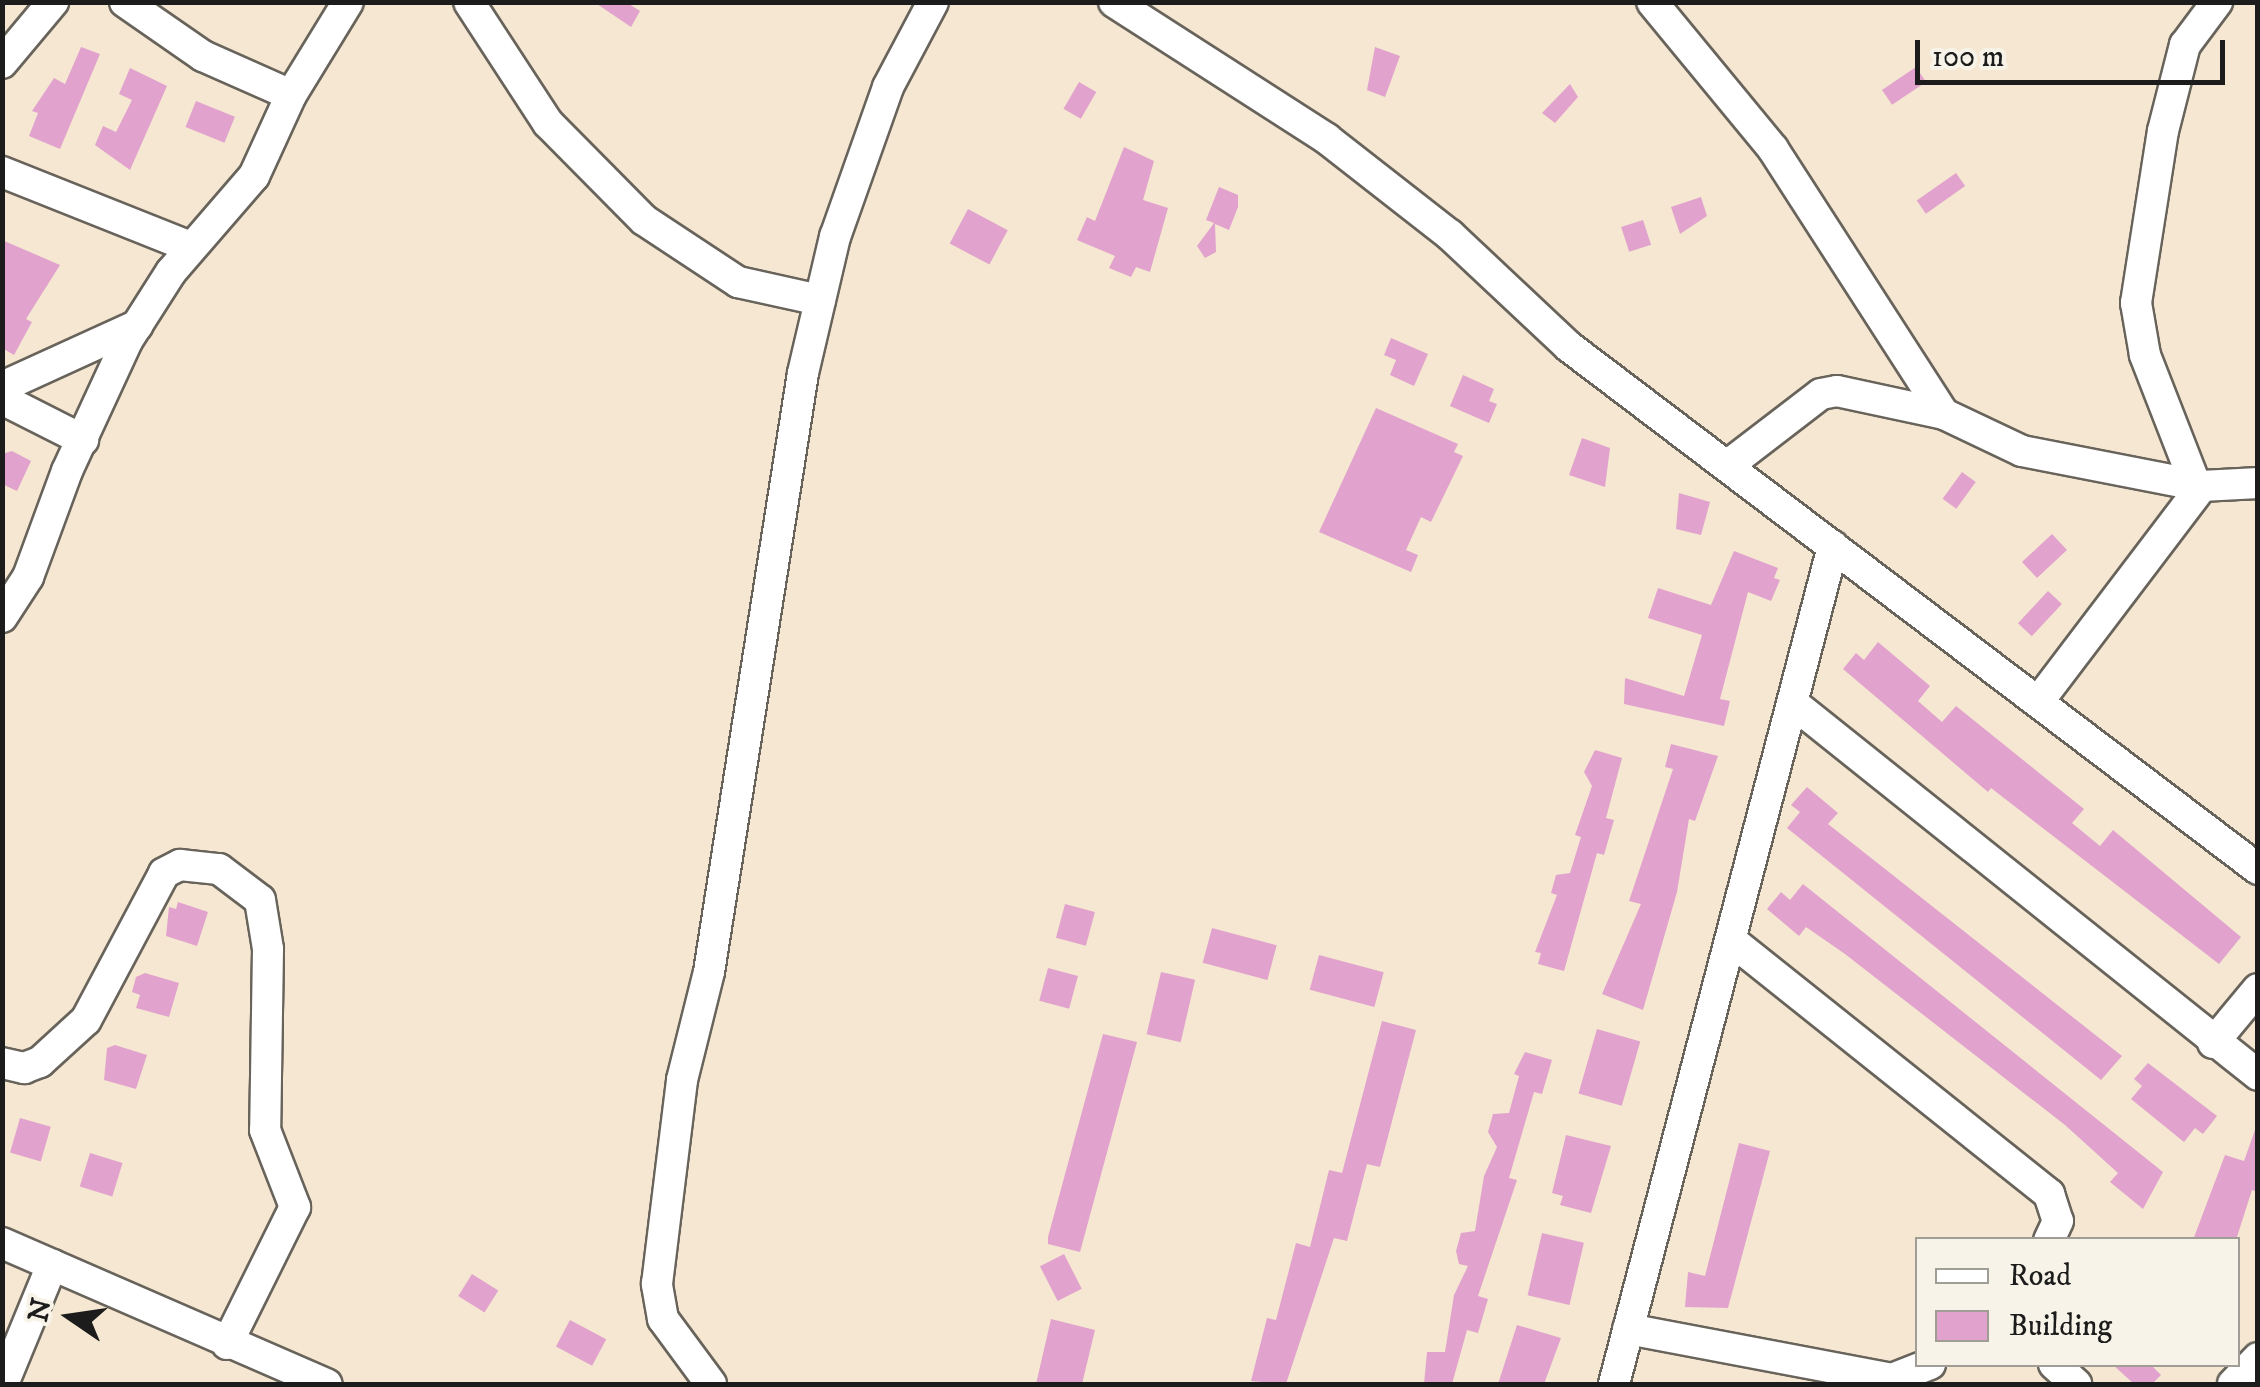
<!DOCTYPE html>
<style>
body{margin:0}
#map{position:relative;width:2260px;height:1387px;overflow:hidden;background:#f5e7d1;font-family:"IM FELL DW Pica",serif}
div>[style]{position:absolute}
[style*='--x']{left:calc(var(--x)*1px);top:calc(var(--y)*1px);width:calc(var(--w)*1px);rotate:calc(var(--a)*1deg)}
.building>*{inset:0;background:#e1a3cd;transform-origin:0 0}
.roads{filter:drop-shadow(2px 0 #68635b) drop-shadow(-2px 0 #68635b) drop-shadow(0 2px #68635b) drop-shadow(0 -2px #68635b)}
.minor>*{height:30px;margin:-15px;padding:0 15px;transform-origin:15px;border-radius:15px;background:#fff}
span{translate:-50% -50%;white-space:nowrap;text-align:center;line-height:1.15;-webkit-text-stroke:8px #f7f3e8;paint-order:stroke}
.frame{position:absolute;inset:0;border:5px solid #1c1c1c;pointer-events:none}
.legend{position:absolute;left:1915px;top:1237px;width:325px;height:130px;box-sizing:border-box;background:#f7f3e8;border:2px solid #9f9d96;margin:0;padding:12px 18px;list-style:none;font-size:30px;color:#1c1c1c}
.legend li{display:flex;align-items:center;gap:20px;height:50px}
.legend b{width:50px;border:2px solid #9f9d96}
.north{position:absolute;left:20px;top:1267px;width:100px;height:100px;-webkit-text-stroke:8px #f7f3e8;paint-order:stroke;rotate:283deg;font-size:28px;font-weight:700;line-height:40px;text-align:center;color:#1c1c1c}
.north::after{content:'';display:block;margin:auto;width:35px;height:45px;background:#1c1c1c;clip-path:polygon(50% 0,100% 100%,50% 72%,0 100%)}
.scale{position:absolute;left:1915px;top:40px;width:310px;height:45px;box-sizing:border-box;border:5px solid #1c1c1c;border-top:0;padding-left:12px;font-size:30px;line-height:35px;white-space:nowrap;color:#1c1c1c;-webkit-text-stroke:8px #f7f3e8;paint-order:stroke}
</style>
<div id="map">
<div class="building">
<div style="clip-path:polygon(594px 2px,626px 2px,640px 11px,631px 27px)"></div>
<div style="clip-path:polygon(81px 47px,100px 54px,60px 149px,29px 136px,38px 113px,32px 111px,54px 78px,65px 84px)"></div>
<div style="clip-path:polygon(1375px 47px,1400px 56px,1385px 97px,1367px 90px)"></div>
<div style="left:1916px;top:67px;width:18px;height:41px;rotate:56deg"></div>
<div style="clip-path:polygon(130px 68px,167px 86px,130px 170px,95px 145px,103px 126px,116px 132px,132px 100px,119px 94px)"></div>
<div style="left:1079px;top:82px;width:20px;height:31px;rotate:30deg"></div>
<div style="clip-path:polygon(1570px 84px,1578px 97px,1555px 123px,1542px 113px)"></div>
<div style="left:196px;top:101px;width:42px;height:28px;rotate:22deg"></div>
<div style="clip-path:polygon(1124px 147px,1154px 161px,1143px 200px,1168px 208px,1150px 272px,1136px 267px,1131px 277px,1109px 268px,1115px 256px,1077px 240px,1087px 217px,1095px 221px)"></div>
<div style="left:1956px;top:173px;width:16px;height:48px;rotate:55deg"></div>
<div style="clip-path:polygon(1219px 187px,1238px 195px,1238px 207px,1229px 230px,1215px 224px,1216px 252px,1205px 258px,1197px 246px,1214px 223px,1206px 220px)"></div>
<div style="clip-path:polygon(1701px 197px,1707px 216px,1680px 234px,1671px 207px)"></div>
<div style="left:968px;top:209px;width:45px;height:39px;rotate:28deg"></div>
<div style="left:1643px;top:220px;width:26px;height:23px;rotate:72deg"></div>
<div style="clip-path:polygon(2px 240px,60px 265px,26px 319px,32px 322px,14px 355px,2px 348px)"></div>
<div style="clip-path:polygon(1391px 338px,1428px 354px,1414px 386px,1390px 375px,1396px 360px,1384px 355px)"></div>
<div style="clip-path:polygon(1463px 375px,1494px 389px,1489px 401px,1497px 404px,1489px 423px,1450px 406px)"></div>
<div style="clip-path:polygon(1376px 408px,1458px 444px,1454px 452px,1463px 456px,1431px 522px,1421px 517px,1406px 550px,1418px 555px,1411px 572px,1319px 532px)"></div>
<div style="clip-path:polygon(1582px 438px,1610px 448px,1605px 487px,1569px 475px)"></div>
<div style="clip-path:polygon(12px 451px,31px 461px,17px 491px,2px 484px,2px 454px)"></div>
<div style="left:1962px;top:472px;width:17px;height:33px;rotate:36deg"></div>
<div style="clip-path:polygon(1679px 493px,1710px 502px,1701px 535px,1676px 529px)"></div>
<div style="left:2052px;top:534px;width:22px;height:41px;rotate:47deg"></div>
<div style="clip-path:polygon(1734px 551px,1778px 568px,1774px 578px,1780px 580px,1771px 601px,1748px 592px,1720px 699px,1730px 701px,1724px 726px,1624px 704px,1625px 678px,1684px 696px,1702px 635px,1648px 618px,1658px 588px,1711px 605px)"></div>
<div style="left:2048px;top:591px;width:19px;height:44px;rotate:43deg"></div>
<div style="clip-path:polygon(1878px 642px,1930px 686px,1918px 701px,1942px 722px,1956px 706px,2084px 809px,2072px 823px,2100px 846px,2113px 830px,2241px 937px,2219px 964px,1991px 788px,1988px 792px,1843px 669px,1856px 653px,1864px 660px)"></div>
<div style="clip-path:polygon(1671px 744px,1718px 756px,1695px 821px,1689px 819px,1677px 892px,1643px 1010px,1602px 994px,1641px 904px,1629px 901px,1673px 769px,1665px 767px)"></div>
<div style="clip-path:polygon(1595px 750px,1622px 758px,1606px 818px,1614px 820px,1604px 855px,1597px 853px,1564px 971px,1538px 964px,1541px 953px,1535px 952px,1557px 895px,1551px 893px,1556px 875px,1570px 873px,1581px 837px,1575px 835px,1592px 786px,1584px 772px)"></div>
<div style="clip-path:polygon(1807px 787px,1838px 813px,1828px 824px,2122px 1056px,2101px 1080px,1787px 828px,1800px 812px,1791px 805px)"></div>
<div style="clip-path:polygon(1803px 884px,2163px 1172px,2143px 1209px,2110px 1182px,2118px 1173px,2065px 1125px,1845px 954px,1806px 927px,1799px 936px,1767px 909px,1781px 892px,1790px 900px)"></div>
<div style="clip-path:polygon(178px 902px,208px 912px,197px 946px,166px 936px,169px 907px,176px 909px)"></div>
<div style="left:1065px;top:904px;width:31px;height:35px;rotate:15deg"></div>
<div style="left:1212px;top:928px;width:67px;height:36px;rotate:15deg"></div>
<div style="left:1319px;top:955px;width:67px;height:36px;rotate:15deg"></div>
<div style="left:1048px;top:968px;width:31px;height:34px;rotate:15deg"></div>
<div style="left:1161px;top:972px;width:35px;height:64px;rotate:13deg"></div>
<div style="clip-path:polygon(145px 973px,179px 983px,169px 1017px,136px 1008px,140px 995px,132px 992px,136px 977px)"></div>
<div style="clip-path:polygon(1382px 1021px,1416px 1030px,1380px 1167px,1367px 1164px,1347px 1241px,1334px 1238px,1286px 1384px,1251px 1381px,1267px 1318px,1276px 1320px,1296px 1243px,1310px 1247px,1329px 1170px,1342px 1173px)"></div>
<div style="left:1597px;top:1029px;width:45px;height:67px;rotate:16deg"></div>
<div style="clip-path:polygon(1103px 1034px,1137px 1042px,1080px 1252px,1048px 1244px,1048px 1237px)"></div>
<div style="clip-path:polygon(115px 1045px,147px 1055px,136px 1089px,104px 1080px,107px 1048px)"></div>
<div style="clip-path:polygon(1525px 1052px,1552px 1060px,1542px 1094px,1534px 1092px,1509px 1178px,1517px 1180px,1478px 1296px,1488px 1299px,1478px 1333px,1467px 1330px,1452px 1384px,1424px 1384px,1427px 1352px,1445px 1352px,1454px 1295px,1468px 1266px,1459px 1264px,1456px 1251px,1461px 1233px,1475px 1231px,1484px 1176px,1497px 1147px,1488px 1132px,1493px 1114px,1509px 1113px,1519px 1076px,1514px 1074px)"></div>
<div style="clip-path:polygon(2148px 1063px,2217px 1116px,2203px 1134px,2195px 1128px,2184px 1142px,2131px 1099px,2142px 1086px,2134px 1079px)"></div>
<div style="left:20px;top:1118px;width:32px;height:36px;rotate:16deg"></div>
<div style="clip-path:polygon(2255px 1130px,2258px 1192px,2252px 1190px,2236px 1240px,2193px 1240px,2225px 1155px,2244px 1161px)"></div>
<div style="clip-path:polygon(1566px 1135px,1611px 1146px,1591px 1213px,1560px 1205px,1563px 1196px,1552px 1193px)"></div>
<div style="clip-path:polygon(1739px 1143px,1770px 1151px,1728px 1308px,1685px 1307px,1688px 1272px,1705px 1276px)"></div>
<div style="left:90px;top:1153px;width:34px;height:35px;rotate:17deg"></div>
<div style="left:1542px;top:1233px;width:43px;height:64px;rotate:13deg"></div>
<div style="left:1064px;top:1254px;width:39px;height:27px;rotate:63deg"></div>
<div style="left:472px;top:1274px;width:31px;height:26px;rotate:32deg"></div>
<div style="clip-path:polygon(1051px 1319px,1095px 1330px,1082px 1384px,1036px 1384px)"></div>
<div style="left:570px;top:1320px;width:41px;height:30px;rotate:28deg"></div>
<div style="clip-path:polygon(1517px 1325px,1561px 1338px,1544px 1384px,1498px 1384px)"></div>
<div style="clip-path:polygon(2112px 1364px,2150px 1364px,2161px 1375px,2152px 1384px,2134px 1384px)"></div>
</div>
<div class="roads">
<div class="minor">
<div style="--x:125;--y:2;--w:95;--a:34.7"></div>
<div style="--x:203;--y:56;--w:96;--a:23.9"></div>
<div style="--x:469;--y:2;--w:145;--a:56.9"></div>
<div style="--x:548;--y:123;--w:136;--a:45.3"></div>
<div style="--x:644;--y:220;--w:113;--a:33.4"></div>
<div style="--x:738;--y:282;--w:84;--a:12.4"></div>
<div style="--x:1114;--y:2;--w:253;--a:32.7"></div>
<div style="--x:1327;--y:139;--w:156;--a:38"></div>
<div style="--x:1450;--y:235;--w:162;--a:43.2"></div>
<div style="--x:1568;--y:346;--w:866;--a:37.16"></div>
<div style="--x:1652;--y:2;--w:190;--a:50.5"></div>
<div style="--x:1773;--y:149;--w:315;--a:57.2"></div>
<div style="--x:2;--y:63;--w:80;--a:-50.1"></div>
<div style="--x:2;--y:172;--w:202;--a:21.7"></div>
<div style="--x:2;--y:387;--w:149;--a:-24.5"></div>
<div style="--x:2;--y:399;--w:91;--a:26.8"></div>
<div style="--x:1727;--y:466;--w:118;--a:-37.5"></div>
<div style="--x:1821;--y:394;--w:16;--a:-11"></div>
<div style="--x:1837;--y:391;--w:109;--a:12.1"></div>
<div style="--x:1944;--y:414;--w:86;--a:25.4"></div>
<div style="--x:2022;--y:451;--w:183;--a:11"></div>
<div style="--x:2202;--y:486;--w:271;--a:127.2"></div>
<div style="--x:2196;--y:486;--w:141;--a:-111.3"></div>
<div style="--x:2145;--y:355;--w:53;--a:-99.8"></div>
<div style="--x:2136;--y:303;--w:174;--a:-81.1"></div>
<div style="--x:2163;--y:131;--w:89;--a:-75.7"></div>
<div style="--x:2185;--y:45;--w:54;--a:-53.3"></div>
<div style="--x:2202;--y:486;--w:56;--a:-3.1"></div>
<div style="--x:2;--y:617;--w:48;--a:-57"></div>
<div style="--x:28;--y:577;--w:113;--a:-69.8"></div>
<div style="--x:67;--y:471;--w:143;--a:-65.2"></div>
<div style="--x:127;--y:341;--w:82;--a:-57.5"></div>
<div style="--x:171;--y:272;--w:127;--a:-49.2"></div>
<div style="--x:254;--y:176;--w:89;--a:-65.4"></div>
<div style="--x:291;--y:95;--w:109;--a:-58.5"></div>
<div style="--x:1794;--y:704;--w:594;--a:38.64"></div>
<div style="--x:1732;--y:941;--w:406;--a:38.6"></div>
<div style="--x:2049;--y:1194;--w:28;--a:72"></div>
<div style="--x:2058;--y:1221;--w:21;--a:115"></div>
<div style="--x:2213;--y:1043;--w:70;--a:-50.2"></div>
<div style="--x:2;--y:1063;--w:23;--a:13"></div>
<div style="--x:24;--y:1068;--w:17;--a:-21"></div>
<div style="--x:40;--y:1062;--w:62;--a:-42.4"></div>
<div style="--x:86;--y:1020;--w:166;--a:-62"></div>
<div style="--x:164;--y:873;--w:18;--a:-27"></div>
<div style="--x:180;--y:865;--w:39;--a:6"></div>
<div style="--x:219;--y:869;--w:51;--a:37.1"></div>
<div style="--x:260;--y:900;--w:50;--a:80.7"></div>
<div style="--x:268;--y:949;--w:181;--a:90.9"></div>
<div style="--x:265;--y:1130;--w:83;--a:68.7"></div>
<div style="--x:295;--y:1207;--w:153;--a:116.4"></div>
<div style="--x:2;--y:1243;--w:354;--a:23.5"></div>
<div style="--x:1628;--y:1329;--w:269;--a:10.7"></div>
<div style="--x:1892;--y:1379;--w:41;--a:-21.5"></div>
<div style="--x:2054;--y:1364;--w:30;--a:42"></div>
<div style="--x:3;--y:1384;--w:129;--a:-67.6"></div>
<div style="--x:711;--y:1384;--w:81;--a:-126.4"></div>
<div style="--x:663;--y:1319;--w:36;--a:-100"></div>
<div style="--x:657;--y:1284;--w:206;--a:-83"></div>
<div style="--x:682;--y:1080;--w:111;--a:-76"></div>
<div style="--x:709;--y:972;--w:606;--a:-81.08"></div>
<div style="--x:803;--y:373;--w:140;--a:-76.8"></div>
<div style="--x:835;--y:237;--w:159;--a:-70.5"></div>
<div style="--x:888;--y:87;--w:96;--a:-62.1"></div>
<div style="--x:1614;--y:1384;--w:866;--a:-75.35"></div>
<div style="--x:2233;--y:1384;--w:36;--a:-46"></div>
</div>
</div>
<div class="frame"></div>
<ul class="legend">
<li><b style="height:12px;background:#fff"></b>Road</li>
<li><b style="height:28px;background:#e1a3cd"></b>Building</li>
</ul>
<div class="north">N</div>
<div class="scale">100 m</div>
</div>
